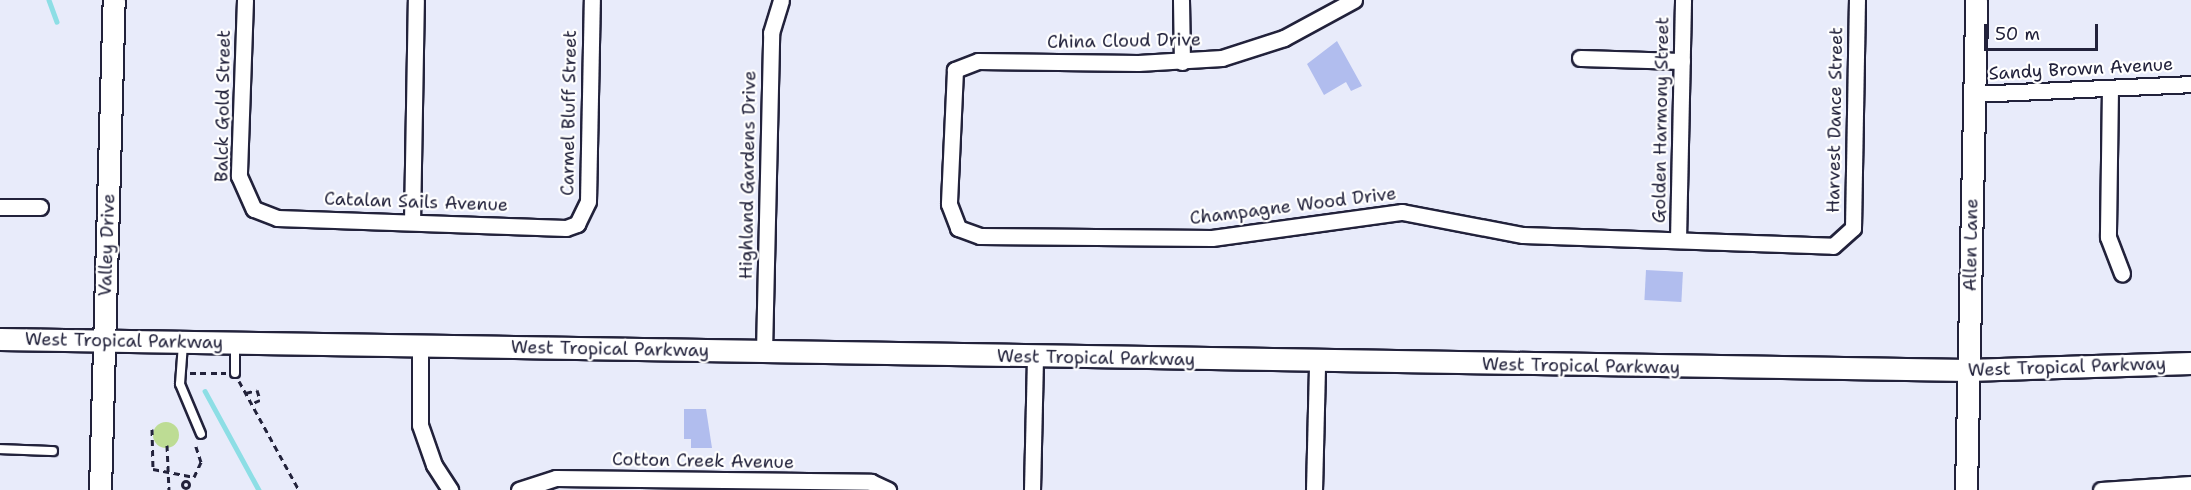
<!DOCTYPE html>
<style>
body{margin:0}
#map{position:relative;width:2191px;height:490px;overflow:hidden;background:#e8ebfa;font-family:"Shantell Sans",sans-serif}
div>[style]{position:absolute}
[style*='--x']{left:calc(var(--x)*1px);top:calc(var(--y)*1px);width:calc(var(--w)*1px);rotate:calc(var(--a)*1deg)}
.green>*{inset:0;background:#bddc94}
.round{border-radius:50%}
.stream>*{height:4.5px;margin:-2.25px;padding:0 2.25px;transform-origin:2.25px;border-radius:2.25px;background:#8ddee5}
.building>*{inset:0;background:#b1bdee;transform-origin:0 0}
.path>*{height:3px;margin-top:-1.5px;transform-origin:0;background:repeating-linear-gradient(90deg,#22223b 0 6px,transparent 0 10.5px)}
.path>.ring{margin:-1.5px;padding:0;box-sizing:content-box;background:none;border:3px solid #22223b;border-radius:50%}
.roads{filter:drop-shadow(2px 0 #22223b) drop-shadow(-2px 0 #22223b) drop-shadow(0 2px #22223b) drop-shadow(0 -2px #22223b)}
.lane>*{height:8px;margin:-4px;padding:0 4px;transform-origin:4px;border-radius:4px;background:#fff}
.street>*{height:15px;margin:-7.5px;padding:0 7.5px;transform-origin:7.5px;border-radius:7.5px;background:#fff}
.secondary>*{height:21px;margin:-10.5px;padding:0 10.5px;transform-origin:10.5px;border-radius:10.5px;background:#fff}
span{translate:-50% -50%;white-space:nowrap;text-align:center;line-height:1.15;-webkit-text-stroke:4.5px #fff;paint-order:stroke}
.street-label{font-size:18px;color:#22223b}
.scale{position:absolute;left:1984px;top:24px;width:114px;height:27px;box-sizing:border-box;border:3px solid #22223b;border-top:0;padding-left:8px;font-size:18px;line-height:21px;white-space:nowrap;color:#22223b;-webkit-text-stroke:4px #fff;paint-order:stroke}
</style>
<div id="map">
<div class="green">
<div class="round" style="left:153px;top:422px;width:26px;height:26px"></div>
</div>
<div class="stream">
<div style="--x:49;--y:0;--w:23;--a:70"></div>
<div style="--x:205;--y:391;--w:113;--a:61.4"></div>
</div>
<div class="building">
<div style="clip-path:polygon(1337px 41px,1362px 86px,1351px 91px,1346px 82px,1324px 95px,1307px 64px)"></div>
<div style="left:1646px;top:270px;width:37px;height:30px;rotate:3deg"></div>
<div style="clip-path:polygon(684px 409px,706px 409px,712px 448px,691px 448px,691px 439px,684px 439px)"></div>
</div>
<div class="path">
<div style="--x:190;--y:373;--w:36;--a:0"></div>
<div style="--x:239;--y:381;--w:124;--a:61.2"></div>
<div style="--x:246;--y:393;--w:11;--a:-15"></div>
<div style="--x:257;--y:390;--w:10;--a:73"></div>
<div style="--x:260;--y:400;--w:10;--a:156"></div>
<div style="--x:152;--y:429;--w:40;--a:88.6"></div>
<div style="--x:153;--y:469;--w:42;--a:11"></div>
<div style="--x:194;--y:477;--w:17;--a:-65"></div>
<div style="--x:201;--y:462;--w:19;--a:-108"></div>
<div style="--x:167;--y:445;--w:45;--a:87.5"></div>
<div class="ring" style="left:182.5px;top:481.5px;width:4px;height:4px"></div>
</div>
<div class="roads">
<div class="lane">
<div style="--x:183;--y:344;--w:40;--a:94.3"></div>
<div style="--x:180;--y:384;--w:54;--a:67.2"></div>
<div style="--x:235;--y:373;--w:29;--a:-90"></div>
<div style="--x:0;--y:449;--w:53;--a:2.2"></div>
</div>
<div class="street">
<div style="--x:245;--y:0;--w:176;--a:92"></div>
<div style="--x:239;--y:176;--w:36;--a:66"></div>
<div style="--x:254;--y:209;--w:25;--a:21"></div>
<div style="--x:277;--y:218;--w:289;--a:2"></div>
<div style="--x:566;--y:228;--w:12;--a:-20"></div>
<div style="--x:577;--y:224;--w:25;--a:-64"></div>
<div style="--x:588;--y:201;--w:201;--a:-88.9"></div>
<div style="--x:1181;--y:0;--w:62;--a:89.1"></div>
<div style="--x:1354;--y:0;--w:80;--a:151.5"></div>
<div style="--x:1284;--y:38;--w:65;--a:162.1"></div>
<div style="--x:1222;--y:58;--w:84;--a:176.6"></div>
<div style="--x:1138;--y:63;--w:160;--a:-179.3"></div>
<div style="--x:978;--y:61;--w:25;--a:159"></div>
<div style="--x:955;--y:70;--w:134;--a:92.6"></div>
<div style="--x:949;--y:204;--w:26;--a:69"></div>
<div style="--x:958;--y:228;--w:23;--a:20"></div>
<div style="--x:980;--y:236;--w:232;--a:0.5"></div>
<div style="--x:1212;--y:238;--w:192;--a:-7.8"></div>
<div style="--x:1402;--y:212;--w:123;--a:10.8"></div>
<div style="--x:1523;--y:235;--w:310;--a:2"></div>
<div style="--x:1833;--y:246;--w:27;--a:-42"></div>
<div style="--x:1853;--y:228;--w:228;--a:-89"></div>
<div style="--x:1580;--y:58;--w:102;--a:1.7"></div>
<div style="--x:2110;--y:88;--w:149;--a:90.8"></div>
<div style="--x:2108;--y:237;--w:39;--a:69"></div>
<div style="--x:1973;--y:94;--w:218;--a:-2.6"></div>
<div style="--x:0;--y:207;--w:40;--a:0"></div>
<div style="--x:412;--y:222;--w:222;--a:-89"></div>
<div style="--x:1678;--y:240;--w:240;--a:-88.8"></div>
<div style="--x:420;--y:345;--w:80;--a:90"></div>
<div style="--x:420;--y:425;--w:42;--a:70.7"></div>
<div style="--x:434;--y:465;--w:30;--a:57"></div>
<div style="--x:764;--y:352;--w:319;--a:-88.7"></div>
<div style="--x:771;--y:33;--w:34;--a:-73"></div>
<div style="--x:519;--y:490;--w:39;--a:-18"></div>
<div style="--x:556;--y:478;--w:315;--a:0.7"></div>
<div style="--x:871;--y:482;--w:19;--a:25"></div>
<div style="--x:1032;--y:490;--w:133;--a:-88.7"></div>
<div style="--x:1314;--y:490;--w:127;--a:-88.6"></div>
<div style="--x:2101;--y:490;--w:90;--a:-3.8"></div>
</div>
<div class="secondary">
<div style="--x:0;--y:339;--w:1968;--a:0.9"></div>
<div style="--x:1968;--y:370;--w:223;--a:-1.8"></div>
<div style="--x:100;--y:490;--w:490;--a:-88.4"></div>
<div style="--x:1966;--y:490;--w:490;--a:-88.8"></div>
</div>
</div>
<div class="street-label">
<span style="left:1124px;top:41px;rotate:-1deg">China Cloud Drive</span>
<span style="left:2081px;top:69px;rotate:-3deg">Sandy Brown Avenue</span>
<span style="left:223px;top:106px;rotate:-89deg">Balck Gold Street</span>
<span style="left:569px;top:113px;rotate:-89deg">Carmel Bluff Street</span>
<span style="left:1661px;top:120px;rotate:-89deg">Golden Harmony Street</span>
<span style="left:1835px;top:120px;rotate:-89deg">Harvest Dance Street</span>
<span style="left:748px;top:175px;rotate:-89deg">Highland Gardens Drive</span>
<span style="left:416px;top:202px;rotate:2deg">Catalan Sails Avenue</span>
<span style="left:1293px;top:206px;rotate:-7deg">Champagne Wood Drive</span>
<span style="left:107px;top:245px;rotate:-88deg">Valley Drive</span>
<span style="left:1971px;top:245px;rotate:-89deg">Allen Lane</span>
<span style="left:124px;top:341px;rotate:1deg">West Tropical Parkway</span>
<span style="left:610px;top:349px;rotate:1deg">West Tropical Parkway</span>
<span style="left:1096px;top:358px;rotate:1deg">West Tropical Parkway</span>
<span style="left:1581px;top:366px;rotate:1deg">West Tropical Parkway</span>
<span style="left:2067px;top:367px;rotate:-2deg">West Tropical Parkway</span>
<span style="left:703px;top:461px;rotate:1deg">Cotton Creek Avenue</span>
</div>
<div class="scale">50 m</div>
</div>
